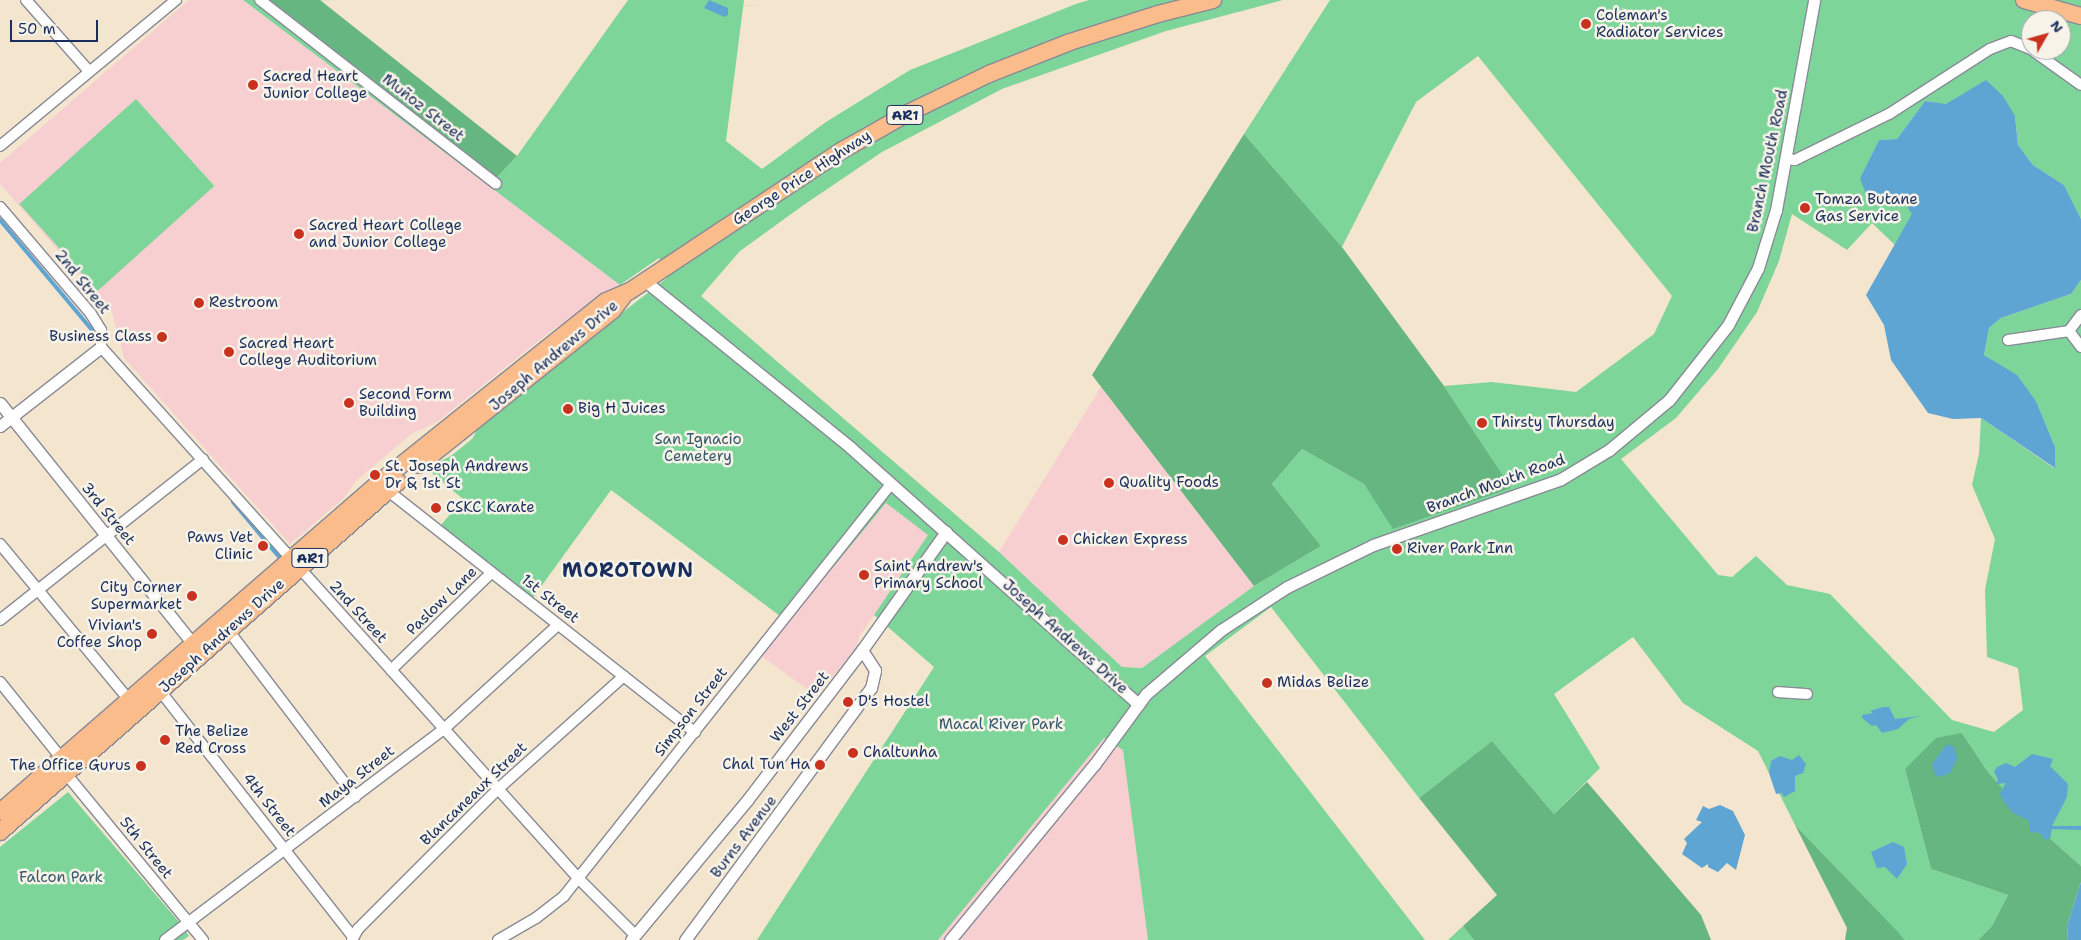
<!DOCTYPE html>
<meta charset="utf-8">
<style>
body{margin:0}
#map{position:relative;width:2081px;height:940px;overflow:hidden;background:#f4e5ce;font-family:"Shantell Sans",sans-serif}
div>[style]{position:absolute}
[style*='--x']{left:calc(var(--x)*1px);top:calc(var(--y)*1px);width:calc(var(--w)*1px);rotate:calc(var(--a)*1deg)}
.built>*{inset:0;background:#f7cfd1}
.green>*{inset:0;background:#7dd59a;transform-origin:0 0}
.forest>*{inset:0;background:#66b682}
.water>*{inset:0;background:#5ea5d4}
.stream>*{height:4px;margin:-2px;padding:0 2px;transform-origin:2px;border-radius:2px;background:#5ea5d4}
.roads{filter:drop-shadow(1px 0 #888a96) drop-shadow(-1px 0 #888a96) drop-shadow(0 1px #888a96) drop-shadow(0 -1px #888a96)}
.minor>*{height:10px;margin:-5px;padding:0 5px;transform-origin:5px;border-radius:5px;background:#fff}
.tertiary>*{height:11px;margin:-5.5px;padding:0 5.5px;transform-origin:5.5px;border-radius:5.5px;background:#fff}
.trunk>*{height:16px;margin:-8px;padding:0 8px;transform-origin:8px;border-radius:8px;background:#fabc8b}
.dots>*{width:14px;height:14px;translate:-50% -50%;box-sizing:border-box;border:2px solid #f7f3e8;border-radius:50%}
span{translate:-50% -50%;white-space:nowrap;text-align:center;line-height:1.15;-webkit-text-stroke:5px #f7f3e8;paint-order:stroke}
.shield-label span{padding:1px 4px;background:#f7f3e8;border:1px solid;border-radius:4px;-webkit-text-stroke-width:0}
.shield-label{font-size:14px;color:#1b2f5e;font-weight:700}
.poi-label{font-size:15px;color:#1b2f5e}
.left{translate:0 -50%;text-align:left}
.right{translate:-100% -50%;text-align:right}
.street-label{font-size:15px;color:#1b2f5e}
.park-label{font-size:15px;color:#34586d}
.district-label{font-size:20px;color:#1b2f5e;font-weight:700;letter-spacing:1px}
.north{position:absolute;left:2021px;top:10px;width:50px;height:50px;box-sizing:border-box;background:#f7f3e8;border:1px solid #9fa5b1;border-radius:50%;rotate:52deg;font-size:14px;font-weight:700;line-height:20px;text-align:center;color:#1b2f5e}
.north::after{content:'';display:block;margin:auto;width:18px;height:22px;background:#c8321e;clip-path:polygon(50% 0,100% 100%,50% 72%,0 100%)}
.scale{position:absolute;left:10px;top:20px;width:88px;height:22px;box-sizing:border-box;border:2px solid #1b2f5e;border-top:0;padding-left:6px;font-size:15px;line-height:18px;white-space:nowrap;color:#1b2f5e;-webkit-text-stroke:4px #f7f3e8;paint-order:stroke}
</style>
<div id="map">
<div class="built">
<div style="clip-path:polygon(189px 0,243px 0,620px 285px,547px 334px,437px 422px,411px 434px,356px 481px,344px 498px,290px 544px,124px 358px,112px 312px,0 184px,0 163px)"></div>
<div style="clip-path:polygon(1101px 387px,1254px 586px,1142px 668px,1122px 667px,999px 552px)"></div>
<div style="clip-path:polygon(886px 503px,929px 535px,859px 637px,857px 647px,817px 696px,760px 655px)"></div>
<div style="clip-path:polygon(1104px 738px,1123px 749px,1148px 940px,938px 940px)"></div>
</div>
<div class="green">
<div style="clip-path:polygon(evenodd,243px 0,270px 0,497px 177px,517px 156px,628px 0,744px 0,726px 141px,762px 169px,826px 122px,910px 70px,1076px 4px,1089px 0,1283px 0,1166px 31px,1002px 89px,882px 152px,805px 204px,740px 251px,701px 296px,999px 552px,1122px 667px,1142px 668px,1254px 586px,1321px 546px,1272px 484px,1302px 449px,1364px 484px,1394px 528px,1510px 487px,1444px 386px,1492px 382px,1576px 392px,1654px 334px,1672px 296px,1478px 56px,1416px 102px,1342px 247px,1244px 134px,1330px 0,2081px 0,2081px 219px,2064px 185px,2033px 165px,2018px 145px,2015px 116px,1925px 101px,1897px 139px,1879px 140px,1860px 178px,1882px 200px,1906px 205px,1913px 214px,1895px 245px,1872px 223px,1847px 250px,1792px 214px,1779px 261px,1757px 312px,1718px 369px,1676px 418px,1621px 459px,1718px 575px,1732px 577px,1756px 556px,1787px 585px,1830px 594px,1952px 720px,1994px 732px,2023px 710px,2018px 668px,1987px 657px,1985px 590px,1995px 539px,1972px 485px,1979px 454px,1981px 418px,2054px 468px,2055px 447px,2036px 401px,2017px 376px,1984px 355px,1989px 328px,2001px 318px,2071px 294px,2081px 280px,2081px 866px,2037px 827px,1988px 772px,1962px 733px,1905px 769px,1931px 869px,2008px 895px,1992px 926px,1978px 940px,1905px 940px,1795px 825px,1758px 751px,1683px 703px,1633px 637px,1554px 694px,1600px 768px,1554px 814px,1492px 741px,1419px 798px,1271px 607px,1205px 656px,1425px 940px,1148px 940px,1123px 750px,1104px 738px,938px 940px,757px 940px,934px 667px,874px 615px,928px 535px,886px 503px,788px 622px,611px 490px,532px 599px,441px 525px,463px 499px,426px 468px,451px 456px,472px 439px,482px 421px,667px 278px,659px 258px,620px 285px,243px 0,2031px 20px,2061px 20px,2061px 50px,2031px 50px,2031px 20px)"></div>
<div style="left:136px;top:99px;width:117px;height:157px;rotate:48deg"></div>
<div style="clip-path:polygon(68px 792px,179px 922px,189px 936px,183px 940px,0 940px,0 847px)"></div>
<div style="clip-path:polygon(1463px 926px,1474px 940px,1448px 940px)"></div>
</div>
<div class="forest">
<div style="clip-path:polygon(270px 0,320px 0,517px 156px,497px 177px)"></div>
<div style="clip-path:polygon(1244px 134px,1342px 247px,1444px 386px,1511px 488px,1393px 529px,1364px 484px,1302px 449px,1272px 484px,1321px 546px,1254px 586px,1092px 375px)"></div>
<div style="clip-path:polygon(1962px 733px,1988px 772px,2037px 827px,2081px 866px,2081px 882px,2067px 926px,2068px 940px,1978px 940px,1992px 926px,2008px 895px,1931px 869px,1905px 769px,1936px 738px)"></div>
<div style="clip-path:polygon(1492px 741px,1554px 814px,1587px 782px,1701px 915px,1711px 940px,1474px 940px,1463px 926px,1497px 895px,1419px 798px)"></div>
<div style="clip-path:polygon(1795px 825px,1898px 932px,1905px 940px,1845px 940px,1847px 928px)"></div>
</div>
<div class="water">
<div style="clip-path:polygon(709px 0,728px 8px,728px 15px,725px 17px,704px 8px)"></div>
<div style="clip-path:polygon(1986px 80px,2003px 96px,2015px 116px,2018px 145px,2033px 165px,2064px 185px,2081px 219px,2081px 280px,2071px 294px,2001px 318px,1989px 328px,1984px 355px,2017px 375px,2036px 401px,2055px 447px,2055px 468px,1981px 418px,1953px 419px,1928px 413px,1891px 360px,1884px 325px,1866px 295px,1912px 214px,1906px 205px,1866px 194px,1860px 178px,1879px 140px,1897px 139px,1925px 101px,1946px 104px)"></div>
<div style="clip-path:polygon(1883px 707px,1889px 707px,1895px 719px,1921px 716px,1909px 719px,1898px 729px,1882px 733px,1876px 725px,1872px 726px,1862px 718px,1862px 715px,1873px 713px,1870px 711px)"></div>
<div style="clip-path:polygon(1947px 744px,1954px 747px,1957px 758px,1951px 772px,1941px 777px,1935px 775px,1932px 764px)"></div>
<div style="clip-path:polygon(2032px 754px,2053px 759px,2050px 766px,2068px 784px,2067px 797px,2052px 826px,2081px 826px,2081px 830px,2052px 829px,2050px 838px,2045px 840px,2040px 833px,2030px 832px,2029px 821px,2012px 812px,2002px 799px,2000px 793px,2006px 783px,1996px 784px,1998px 780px,1994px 771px,1997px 767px,2006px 763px,2015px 767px)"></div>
<div style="clip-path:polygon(1799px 755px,1806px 764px,1803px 773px,1795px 776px,1795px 791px,1784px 797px,1782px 793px,1776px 794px,1769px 773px,1771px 761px,1780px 756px,1792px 760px)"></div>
<div style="clip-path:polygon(1720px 805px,1733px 811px,1745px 835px,1736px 870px,1727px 863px,1718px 872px,1708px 867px,1708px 864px,1702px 868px,1682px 854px,1687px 843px,1684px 839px,1702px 822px,1696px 820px,1703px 806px,1709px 809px)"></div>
<div style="clip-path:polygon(1893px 842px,1904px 847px,1907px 864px,1897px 879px,1885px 867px,1877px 868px,1871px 852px)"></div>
<div style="clip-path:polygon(2081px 882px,2081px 940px,2068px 940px,2067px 926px)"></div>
</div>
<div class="stream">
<div style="--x:0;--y:220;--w:150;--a:50.1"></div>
<div style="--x:233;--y:502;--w:73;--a:50"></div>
</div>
<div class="roads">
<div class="minor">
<div style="--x:26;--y:0;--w:94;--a:48.5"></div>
<div style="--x:260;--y:0;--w:299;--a:37.9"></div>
<div style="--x:2032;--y:50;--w:60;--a:35.5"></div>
<div style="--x:0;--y:146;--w:229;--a:-39.7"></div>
<div style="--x:1786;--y:159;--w:9;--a:6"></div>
<div style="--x:1795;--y:160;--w:105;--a:-26.1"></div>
<div style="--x:1889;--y:114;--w:120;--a:-32.8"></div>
<div style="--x:1990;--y:49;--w:22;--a:-21"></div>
<div style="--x:2011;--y:41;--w:22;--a:22"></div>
<div style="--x:0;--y:207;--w:140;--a:49.6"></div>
<div style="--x:91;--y:314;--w:19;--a:58"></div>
<div style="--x:101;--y:330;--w:17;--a:90"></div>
<div style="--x:101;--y:347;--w:715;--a:48.06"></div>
<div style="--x:579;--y:879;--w:79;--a:45"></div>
<div style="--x:2081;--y:315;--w:20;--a:127"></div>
<div style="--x:2069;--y:331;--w:20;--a:53"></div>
<div style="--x:2008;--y:340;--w:62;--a:-8.4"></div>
<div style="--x:387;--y:490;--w:392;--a:38.2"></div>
<div style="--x:0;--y:544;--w:202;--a:50.4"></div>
<div style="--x:0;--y:620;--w:259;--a:-38.4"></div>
<div style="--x:228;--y:630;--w:210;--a:52.7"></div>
<div style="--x:391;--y:670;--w:139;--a:-44.1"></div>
<div style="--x:0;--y:682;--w:99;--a:51.2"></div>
<div style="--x:161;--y:692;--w:311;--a:51.9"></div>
<div style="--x:1778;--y:692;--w:29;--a:4"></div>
<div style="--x:67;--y:775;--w:214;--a:50.5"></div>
<div style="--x:165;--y:940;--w:350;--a:-37.1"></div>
<div style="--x:444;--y:729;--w:154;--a:-42.4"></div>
<div style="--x:352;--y:940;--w:13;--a:-61"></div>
<div style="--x:358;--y:929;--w:198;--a:-45"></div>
<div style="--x:498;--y:789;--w:169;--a:-41.9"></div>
<div style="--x:498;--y:940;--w:44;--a:-30.1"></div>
<div style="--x:536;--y:918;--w:36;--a:-38"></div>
<div style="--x:564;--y:896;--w:526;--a:-51.56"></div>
</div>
<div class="tertiary">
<div style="--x:645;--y:281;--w:265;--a:39"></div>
<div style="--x:851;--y:448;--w:385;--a:41.7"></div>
<div style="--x:0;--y:403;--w:307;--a:51.3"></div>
<div style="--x:0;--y:426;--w:128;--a:-38"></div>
<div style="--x:631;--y:940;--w:183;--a:-50.3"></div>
<div style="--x:748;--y:799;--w:188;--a:-52.6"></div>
<div style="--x:862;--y:650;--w:145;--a:-54.6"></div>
<div style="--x:685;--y:940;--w:313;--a:-53.6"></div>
<div style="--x:871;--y:688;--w:18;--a:-77"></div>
<div style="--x:875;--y:670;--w:24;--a:-123"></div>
<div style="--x:950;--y:940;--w:227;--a:-50.6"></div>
<div style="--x:1094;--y:765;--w:88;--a:-53.8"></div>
<div style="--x:1146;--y:694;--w:99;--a:-40.5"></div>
<div style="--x:1221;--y:630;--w:79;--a:-33.1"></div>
<div style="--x:1287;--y:587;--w:96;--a:-26"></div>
<div style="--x:1373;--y:545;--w:199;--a:-19.3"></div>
<div style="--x:1561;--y:479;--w:56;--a:-31.1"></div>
<div style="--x:1609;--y:450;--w:78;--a:-39.8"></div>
<div style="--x:1669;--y:400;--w:95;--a:-51.8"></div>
<div style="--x:1728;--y:325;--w:64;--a:-62.2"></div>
<div style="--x:1758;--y:268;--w:61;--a:-72.8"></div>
<div style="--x:1776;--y:210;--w:213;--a:-79.7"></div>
</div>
<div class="trunk">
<div style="--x:2024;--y:0;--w:59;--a:15.7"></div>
<div style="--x:419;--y:465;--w:248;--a:-38.6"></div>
<div style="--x:613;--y:310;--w:20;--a:-53"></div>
<div style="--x:0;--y:812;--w:497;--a:-41"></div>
<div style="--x:375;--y:486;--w:296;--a:-38.7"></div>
<div style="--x:606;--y:301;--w:26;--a:-23"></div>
<div style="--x:630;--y:291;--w:253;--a:-33.6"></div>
<div style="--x:841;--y:151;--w:79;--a:-29.5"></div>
<div style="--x:910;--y:112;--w:88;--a:-25.7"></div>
<div style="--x:989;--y:74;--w:87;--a:-21.6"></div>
<div style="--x:1070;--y:42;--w:92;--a:-17.7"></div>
<div style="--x:1158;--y:14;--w:57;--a:-14.3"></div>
<div style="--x:0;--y:832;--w:530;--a:-41.33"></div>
</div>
</div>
<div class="dots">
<div style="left:1586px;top:24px;background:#c8321e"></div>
<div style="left:253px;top:85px;background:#c8321e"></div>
<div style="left:1805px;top:208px;background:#c8321e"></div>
<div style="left:299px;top:234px;background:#c8321e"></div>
<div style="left:199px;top:303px;background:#c8321e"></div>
<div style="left:162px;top:337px;background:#c8321e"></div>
<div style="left:229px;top:352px;background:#c8321e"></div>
<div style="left:349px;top:403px;background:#c8321e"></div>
<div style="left:568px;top:409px;background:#c8321e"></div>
<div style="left:1482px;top:423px;background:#c8321e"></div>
<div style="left:375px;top:475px;background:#c8321e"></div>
<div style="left:1109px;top:483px;background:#c8321e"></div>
<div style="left:436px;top:508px;background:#c8321e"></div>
<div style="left:1063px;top:540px;background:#c8321e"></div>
<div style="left:263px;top:546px;background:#c8321e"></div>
<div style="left:1397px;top:549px;background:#c8321e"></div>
<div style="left:864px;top:575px;background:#c8321e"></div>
<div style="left:192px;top:596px;background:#c8321e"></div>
<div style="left:152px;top:634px;background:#c8321e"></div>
<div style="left:1267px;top:683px;background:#c8321e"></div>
<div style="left:848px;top:702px;background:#c8321e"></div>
<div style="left:165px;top:740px;background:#c8321e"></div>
<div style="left:853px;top:753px;background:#c8321e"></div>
<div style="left:820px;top:765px;background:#c8321e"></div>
<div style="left:141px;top:766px;background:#c8321e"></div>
</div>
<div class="shield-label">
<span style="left:905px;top:115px">AR1</span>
<span style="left:310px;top:558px">AR1</span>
</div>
<div class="poi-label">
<span class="left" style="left:1596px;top:24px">Coleman's<br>Radiator Services</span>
<span class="left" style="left:263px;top:85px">Sacred Heart<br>Junior College</span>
<span class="left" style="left:1815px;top:208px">Tomza Butane<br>Gas Service</span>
<span class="left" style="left:309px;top:234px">Sacred Heart College<br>and Junior College</span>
<span class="left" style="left:209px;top:303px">Restroom</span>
<span class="right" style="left:152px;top:337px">Business Class</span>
<span class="left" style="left:239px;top:352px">Sacred Heart<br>College Auditorium</span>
<span class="left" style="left:359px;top:403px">Second Form<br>Building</span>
<span class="left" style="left:578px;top:409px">Big H Juices</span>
<span class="left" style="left:1492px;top:423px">Thirsty Thursday</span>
<span class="left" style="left:385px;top:475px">St. Joseph Andrews<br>Dr &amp; 1st St</span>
<span class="left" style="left:1119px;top:483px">Quality Foods</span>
<span class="left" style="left:446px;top:508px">CSKC Karate</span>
<span class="right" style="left:253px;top:546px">Paws Vet<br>Clinic</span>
<span class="left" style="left:1073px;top:540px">Chicken Express</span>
<span class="left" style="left:1407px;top:549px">River Park Inn</span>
<span class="left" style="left:874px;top:575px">Saint Andrew's<br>Primary School</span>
<span class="right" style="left:182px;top:596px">City Corner<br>Supermarket</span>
<span class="right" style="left:142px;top:634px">Vivian's<br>Coffee Shop</span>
<span class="left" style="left:1277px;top:683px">Midas Belize</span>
<span class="left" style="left:858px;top:702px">D's Hostel</span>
<span class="left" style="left:175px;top:740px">The Belize<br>Red Cross</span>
<span class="left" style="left:863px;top:753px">Chaltunha</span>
<span class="right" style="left:810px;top:765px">Chal Tun Ha</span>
<span class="right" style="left:131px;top:766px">The Office Gurus</span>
</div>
<div class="street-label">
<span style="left:423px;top:108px;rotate:38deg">Muñoz Street</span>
<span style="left:1768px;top:161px;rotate:-78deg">Branch Mouth Road</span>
<span style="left:802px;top:178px;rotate:-33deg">George Price Highway</span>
<span style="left:82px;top:282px;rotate:51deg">2nd Street</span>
<span style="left:554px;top:356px;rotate:-40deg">Joseph Andrews Drive</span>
<span style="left:1496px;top:484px;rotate:-20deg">Branch Mouth Road</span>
<span style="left:108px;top:514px;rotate:51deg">3rd Street</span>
<span style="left:550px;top:599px;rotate:38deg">1st Street</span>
<span style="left:442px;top:601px;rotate:-44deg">Paslow Lane</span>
<span style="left:358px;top:612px;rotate:48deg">2nd Street</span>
<span style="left:222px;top:636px;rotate:-42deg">Joseph Andrews Drive</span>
<span style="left:1065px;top:637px;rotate:42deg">Joseph Andrews Drive</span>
<span style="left:800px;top:707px;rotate:-52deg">West Street</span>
<span style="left:691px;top:712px;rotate:-52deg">Simpson Street</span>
<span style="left:357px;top:777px;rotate:-38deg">Maya Street</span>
<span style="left:474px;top:794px;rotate:-44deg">Blancaneaux Street</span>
<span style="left:269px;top:805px;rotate:52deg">4th Street</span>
<span style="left:744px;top:837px;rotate:-53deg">Burns Avenue</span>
<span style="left:146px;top:848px;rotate:51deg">5th Street</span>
</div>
<div class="park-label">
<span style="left:698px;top:448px">San Ignacio<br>Cemetery</span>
<span style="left:1001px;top:725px">Macal River Park</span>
<span style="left:61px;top:878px">Falcon Park</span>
</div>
<div class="district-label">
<span style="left:628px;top:570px">MOROTOWN</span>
</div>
<div class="north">N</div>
<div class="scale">50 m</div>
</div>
